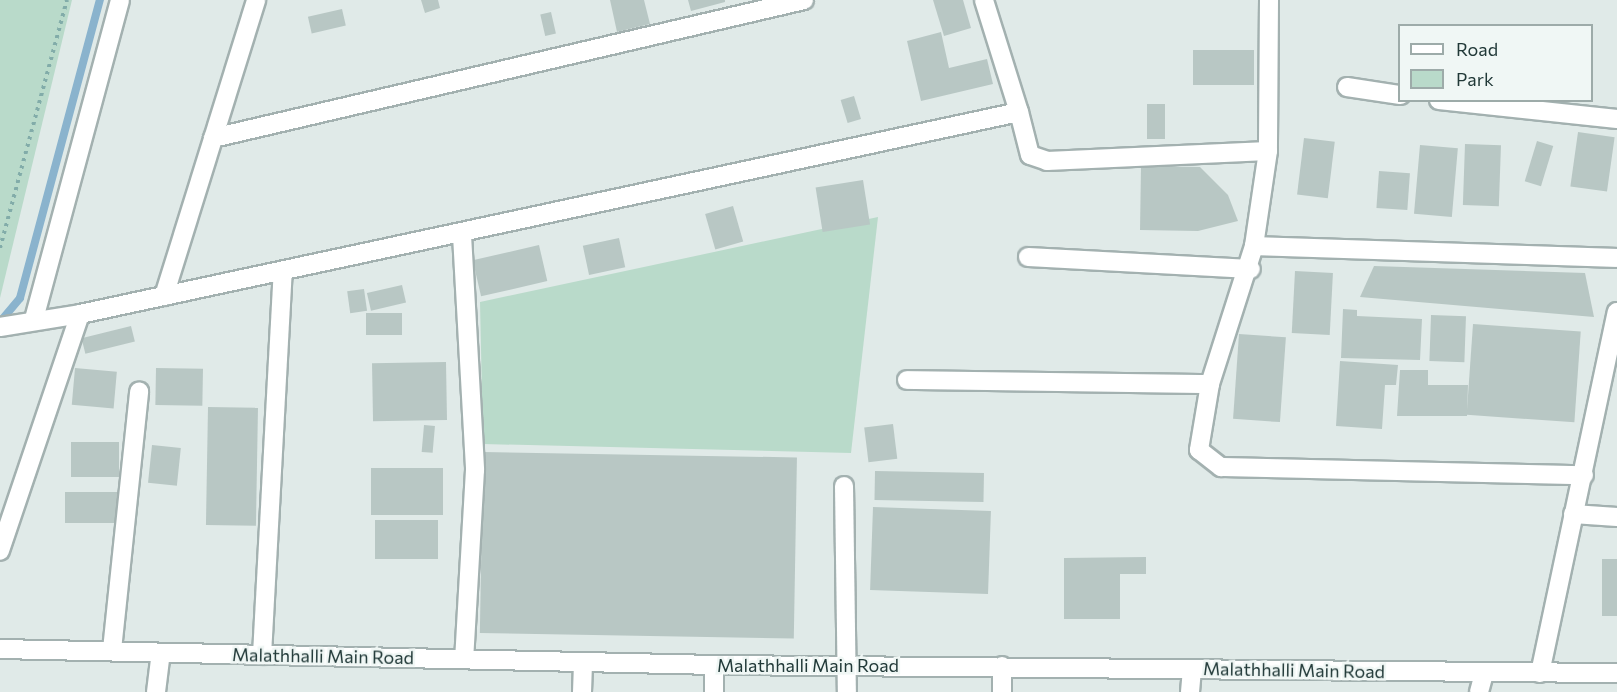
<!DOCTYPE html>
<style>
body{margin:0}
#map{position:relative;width:1617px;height:692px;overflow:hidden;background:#e0eae8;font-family:Commissioner,sans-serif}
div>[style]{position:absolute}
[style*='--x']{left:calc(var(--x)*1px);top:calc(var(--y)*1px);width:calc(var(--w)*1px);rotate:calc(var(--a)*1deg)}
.green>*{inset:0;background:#b9daca}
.stream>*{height:8px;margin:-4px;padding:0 4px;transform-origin:4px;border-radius:4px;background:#8ab3cd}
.building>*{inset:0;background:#b8c7c4;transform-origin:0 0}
.path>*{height:4px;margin-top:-2px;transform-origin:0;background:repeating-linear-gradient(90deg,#82aca9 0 3px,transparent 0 7.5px)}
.roads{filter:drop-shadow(2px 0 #a3b1b0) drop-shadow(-2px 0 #a3b1b0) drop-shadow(0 2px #a3b1b0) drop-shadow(0 -2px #a3b1b0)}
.minor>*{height:18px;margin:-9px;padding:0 9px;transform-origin:9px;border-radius:9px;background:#fff}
.secondary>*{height:18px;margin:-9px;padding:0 9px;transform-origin:9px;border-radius:9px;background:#fff}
span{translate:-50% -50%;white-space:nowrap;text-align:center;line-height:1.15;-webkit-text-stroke:5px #f0f7f5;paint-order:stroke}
.street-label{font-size:18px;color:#213938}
.legend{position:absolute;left:1398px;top:24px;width:195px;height:78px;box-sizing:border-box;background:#f0f7f5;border:2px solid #9daba9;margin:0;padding:8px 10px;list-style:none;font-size:18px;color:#213938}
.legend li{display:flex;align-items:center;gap:12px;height:30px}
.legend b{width:30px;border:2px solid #9daba9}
</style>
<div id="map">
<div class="green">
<div style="clip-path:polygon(0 0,72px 0,0 298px)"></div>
<div style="clip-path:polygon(878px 217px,851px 453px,483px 444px,480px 302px)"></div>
</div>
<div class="stream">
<div style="--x:0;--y:322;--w:31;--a:-50"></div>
<div style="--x:20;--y:298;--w:309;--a:-75"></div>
</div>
<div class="building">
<div style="clip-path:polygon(421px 0,438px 0,440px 8px,425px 13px)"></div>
<div style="clip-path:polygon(610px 0,644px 0,650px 24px,617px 32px)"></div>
<div style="clip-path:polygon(688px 0,725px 0,725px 2px,691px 11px)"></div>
<div style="clip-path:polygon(933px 0,963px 0,971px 28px,944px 36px)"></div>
<div style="left:342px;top:9px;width:17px;height:35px;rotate:77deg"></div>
<div style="left:551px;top:12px;width:22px;height:11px;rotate:77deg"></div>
<div style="clip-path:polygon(941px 32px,949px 68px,987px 59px,993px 84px,921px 101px,907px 41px)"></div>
<div style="left:1193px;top:50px;width:61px;height:35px"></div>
<div style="left:854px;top:96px;width:24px;height:14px;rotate:73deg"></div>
<div style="left:1147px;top:104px;width:18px;height:35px"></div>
<div style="left:1578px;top:132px;width:37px;height:55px;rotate:8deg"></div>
<div style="left:1304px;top:138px;width:31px;height:57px;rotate:7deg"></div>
<div style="left:1537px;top:141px;width:17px;height:42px;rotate:17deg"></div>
<div style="left:1465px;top:144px;width:36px;height:61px;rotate:2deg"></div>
<div style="left:1420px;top:145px;width:38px;height:69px;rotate:5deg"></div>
<div style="clip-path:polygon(1141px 166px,1200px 167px,1228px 195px,1238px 221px,1198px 231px,1140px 230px)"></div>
<div style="left:1379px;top:171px;width:31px;height:37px;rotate:4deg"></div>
<div style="left:863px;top:180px;width:45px;height:48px;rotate:81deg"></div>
<div style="left:733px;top:206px;width:37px;height:29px;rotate:74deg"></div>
<div style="left:619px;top:238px;width:30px;height:37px;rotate:78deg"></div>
<div style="left:539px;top:245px;width:37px;height:68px;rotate:77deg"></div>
<div style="clip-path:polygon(1374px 266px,1585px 273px,1594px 317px,1360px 297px)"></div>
<div style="left:1295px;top:271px;width:38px;height:62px;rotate:3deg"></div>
<div style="left:402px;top:285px;width:18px;height:36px;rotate:77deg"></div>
<div style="left:364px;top:289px;width:22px;height:17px;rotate:82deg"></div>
<div style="clip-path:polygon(1343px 309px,1357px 310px,1357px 316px,1422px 319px,1420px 360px,1341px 358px)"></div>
<div style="left:402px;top:313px;width:22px;height:36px;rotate:90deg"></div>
<div style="left:1431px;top:315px;width:35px;height:46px;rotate:2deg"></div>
<div style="left:1473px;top:324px;width:108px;height:91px;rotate:4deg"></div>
<div style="left:131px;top:326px;width:16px;height:51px;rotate:76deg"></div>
<div style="left:1239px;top:334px;width:47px;height:85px;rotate:4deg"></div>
<div style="clip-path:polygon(1340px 361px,1398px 365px,1396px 385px,1385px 385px,1382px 429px,1336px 426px)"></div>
<div style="left:446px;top:362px;width:58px;height:74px;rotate:89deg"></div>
<div style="left:75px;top:368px;width:42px;height:37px;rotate:5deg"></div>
<div style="left:156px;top:368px;width:47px;height:37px;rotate:1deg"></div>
<div style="clip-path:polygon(1400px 370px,1428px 370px,1428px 385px,1468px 385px,1467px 416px,1397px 416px)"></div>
<div style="left:208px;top:407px;width:50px;height:118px;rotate:1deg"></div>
<div style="left:893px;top:424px;width:35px;height:29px;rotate:83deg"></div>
<div style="left:424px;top:425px;width:11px;height:27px;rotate:5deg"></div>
<div style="left:71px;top:442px;width:48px;height:35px"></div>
<div style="left:152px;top:445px;width:29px;height:38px;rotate:6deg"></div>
<div style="left:483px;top:452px;width:314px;height:181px;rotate:1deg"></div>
<div style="left:371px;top:468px;width:72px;height:47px"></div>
<div style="left:875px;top:471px;width:109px;height:29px;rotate:1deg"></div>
<div style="left:118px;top:492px;width:31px;height:53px;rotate:90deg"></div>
<div style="left:873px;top:507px;width:118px;height:83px;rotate:2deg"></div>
<div style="left:375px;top:520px;width:63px;height:39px"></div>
<div style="clip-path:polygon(1146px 557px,1146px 574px,1120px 574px,1120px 619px,1064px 619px,1064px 558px)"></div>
<div style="left:1602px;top:559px;width:15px;height:57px"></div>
</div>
<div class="path">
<div style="--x:0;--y:248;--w:257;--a:-74.9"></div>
</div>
<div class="roads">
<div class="minor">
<div style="--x:1269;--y:0;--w:151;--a:90.4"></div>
<div style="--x:1268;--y:151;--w:96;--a:98.4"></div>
<div style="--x:1254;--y:246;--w:363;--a:1.9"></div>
<div style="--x:1347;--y:87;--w:54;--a:8.6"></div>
<div style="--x:1439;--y:100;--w:179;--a:6.1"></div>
<div style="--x:1019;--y:112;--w:44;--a:75.7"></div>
<div style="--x:1030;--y:155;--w:18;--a:19"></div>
<div style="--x:1047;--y:161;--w:221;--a:-2.6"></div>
<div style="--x:213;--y:138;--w:607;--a:-13.14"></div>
<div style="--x:462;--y:235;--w:235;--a:86.8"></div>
<div style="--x:475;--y:470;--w:188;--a:93.3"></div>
<div style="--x:1254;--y:246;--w:145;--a:107.7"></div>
<div style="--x:1210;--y:384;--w:67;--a:99.5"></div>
<div style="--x:1199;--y:450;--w:28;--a:38"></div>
<div style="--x:1221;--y:467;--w:363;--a:1.3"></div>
<div style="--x:1028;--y:257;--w:223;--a:3.1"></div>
<div style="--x:164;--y:296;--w:310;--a:-72.7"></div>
<div style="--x:80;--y:314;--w:960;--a:-12.14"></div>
<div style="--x:1019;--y:112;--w:117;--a:-107.4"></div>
<div style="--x:34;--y:319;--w:330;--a:-74.9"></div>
<div style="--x:0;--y:327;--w:81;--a:-9.2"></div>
<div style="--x:80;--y:314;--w:250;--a:108.7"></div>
<div style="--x:907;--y:380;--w:303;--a:0.8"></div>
<div style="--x:844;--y:486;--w:206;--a:89.2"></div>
<div style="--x:1573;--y:514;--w:44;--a:3.9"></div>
<div style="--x:112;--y:650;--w:260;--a:-84"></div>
<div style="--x:262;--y:655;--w:384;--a:-86.9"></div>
<div style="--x:1540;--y:673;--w:369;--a:-78"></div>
<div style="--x:156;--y:692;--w:39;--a:-83"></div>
<div style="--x:582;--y:692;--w:30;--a:-88"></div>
<div style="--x:714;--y:692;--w:27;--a:-90"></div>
<div style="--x:1002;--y:692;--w:26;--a:-90"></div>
<div style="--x:1190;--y:692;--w:23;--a:-85"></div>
<div style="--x:1479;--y:692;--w:20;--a:-75"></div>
</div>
<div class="secondary">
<div style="--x:0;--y:649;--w:714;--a:1.28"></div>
<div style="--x:714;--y:665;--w:903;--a:0.51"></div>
</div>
</div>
<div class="street-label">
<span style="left:323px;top:656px;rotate:1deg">Malathhalli Main Road</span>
<span style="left:808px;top:665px">Malathhalli Main Road</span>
<span style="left:1294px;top:670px;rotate:1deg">Malathhalli Main Road</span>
</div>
<ul class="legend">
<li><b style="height:8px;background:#fff"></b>Road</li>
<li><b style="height:16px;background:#b9daca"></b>Park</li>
</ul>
</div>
